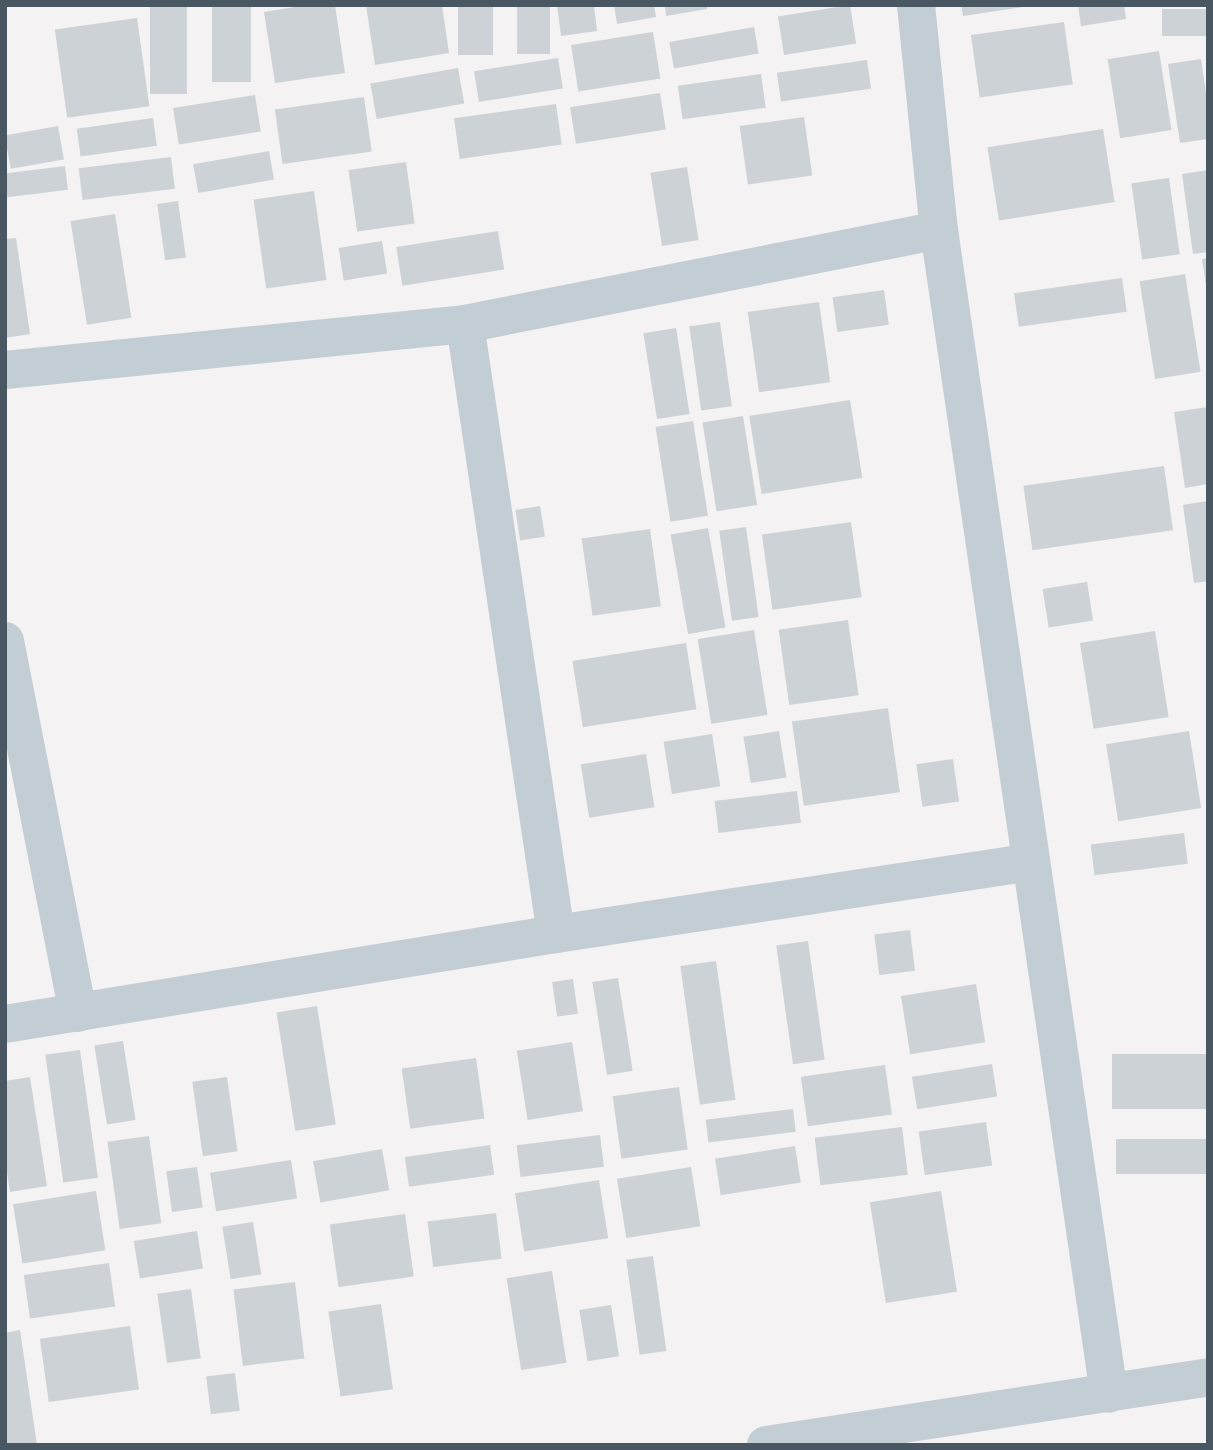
<!DOCTYPE html>
<style>
body{margin:0}
#map{position:relative;width:1213px;height:1450px;overflow:hidden;background:#f4f2f2;font-family:Barlow,sans-serif}
div>[style]{position:absolute}
[style*='--x']{left:calc(var(--x)*1px);top:calc(var(--y)*1px);width:calc(var(--w)*1px);rotate:calc(var(--a)*1deg)}
.building>*{inset:0;background:#cdd2d6;transform-origin:0 0}
.minor>*{height:38px;margin:-19px;padding:0 19px;transform-origin:19px;border-radius:19px;background:#c2cdd4}
span{translate:-50% -50%;white-space:nowrap;text-align:center;line-height:1.15;-webkit-text-stroke:5px #fff;paint-order:stroke}
.frame{position:absolute;inset:0;border:7px solid #485761;pointer-events:none}
</style>
<div id="map">
<div class="building">
<div style="left:150px;top:5px;width:37px;height:89px"></div>
<div style="left:212px;top:5px;width:39px;height:77px"></div>
<div style="clip-path:polygon(307px 5px,335px 5px,345px 73px,275px 83px,264px 12px)"></div>
<div style="clip-path:polygon(366px 5px,442px 5px,449px 53px,375px 65px)"></div>
<div style="left:458px;top:5px;width:35px;height:50px"></div>
<div style="left:517px;top:5px;width:33px;height:49px"></div>
<div style="clip-path:polygon(557px 5px,594px 5px,597px 31px,561px 36px)"></div>
<div style="clip-path:polygon(614px 5px,654px 5px,656px 17px,617px 24px)"></div>
<div style="clip-path:polygon(665px 5px,707px 5px,707px 9px,666px 16px)"></div>
<div style="left:850px;top:5px;width:39px;height:73px;rotate:81deg"></div>
<div style="clip-path:polygon(961px 5px,1023px 5px,1023px 7px,963px 16px)"></div>
<div style="clip-path:polygon(1078px 5px,1124px 5px,1126px 19px,1081px 26px)"></div>
<div style="left:1208px;top:9px;width:27px;height:46px;rotate:90deg"></div>
<div style="left:137px;top:18px;width:89px;height:83px;rotate:82deg"></div>
<div style="left:1064px;top:22px;width:63px;height:94px;rotate:82deg"></div>
<div style="left:754px;top:27px;width:27px;height:86px;rotate:80deg"></div>
<div style="left:653px;top:32px;width:47px;height:83px;rotate:81deg"></div>
<div style="left:1159px;top:51px;width:80px;height:52px;rotate:81deg"></div>
<div style="left:558px;top:58px;width:31px;height:85px;rotate:81deg"></div>
<div style="clip-path:polygon(1201px 59px,1208px 107px,1208px 139px,1180px 143px,1168px 64px)"></div>
<div style="left:867px;top:60px;width:29px;height:91px;rotate:82deg"></div>
<div style="left:458px;top:68px;width:36px;height:89px;rotate:80deg"></div>
<div style="left:761px;top:74px;width:34px;height:84px;rotate:82deg"></div>
<div style="left:660px;top:93px;width:37px;height:91px;rotate:81deg"></div>
<div style="left:255px;top:95px;width:37px;height:83px;rotate:81deg"></div>
<div style="left:364px;top:97px;width:55px;height:90px;rotate:82deg"></div>
<div style="left:556px;top:104px;width:41px;height:103px;rotate:82deg"></div>
<div style="left:804px;top:117px;width:59px;height:65px;rotate:82deg"></div>
<div style="left:153px;top:118px;width:28px;height:77px;rotate:82deg"></div>
<div style="left:58px;top:126px;width:34px;height:54px;rotate:80deg"></div>
<div style="left:1103px;top:129px;width:74px;height:117px;rotate:81deg"></div>
<div style="left:269px;top:151px;width:29px;height:77px;rotate:80deg"></div>
<div style="left:171px;top:157px;width:32px;height:93px;rotate:83deg"></div>
<div style="left:406px;top:162px;width:62px;height:58px;rotate:82deg"></div>
<div style="left:65px;top:166px;width:24px;height:61px;rotate:83deg"></div>
<div style="left:687px;top:167px;width:74px;height:37px;rotate:81deg"></div>
<div style="clip-path:polygon(1208px 170px,1208px 252px,1193px 254px,1182px 174px)"></div>
<div style="left:1169px;top:178px;width:77px;height:38px;rotate:82deg"></div>
<div style="left:314px;top:191px;width:90px;height:61px;rotate:82deg"></div>
<div style="left:178px;top:201px;width:57px;height:21px;rotate:82deg"></div>
<div style="left:115px;top:214px;width:105px;height:45px;rotate:81deg"></div>
<div style="left:498px;top:231px;width:39px;height:103px;rotate:81deg"></div>
<div style="clip-path:polygon(16px 238px,30px 334px,5px 338px,5px 239px)"></div>
<div style="left:382px;top:241px;width:33px;height:44px;rotate:81deg"></div>
<div style="clip-path:polygon(1208px 258px,1208px 285px,1206px 285px,1202px 259px)"></div>
<div style="left:1185px;top:274px;width:99px;height:46px;rotate:81deg"></div>
<div style="left:1122px;top:278px;width:34px;height:109px;rotate:82deg"></div>
<div style="left:884px;top:290px;width:35px;height:52px;rotate:82deg"></div>
<div style="left:819px;top:302px;width:81px;height:72px;rotate:82deg"></div>
<div style="left:720px;top:322px;width:85px;height:31px;rotate:82deg"></div>
<div style="left:676px;top:328px;width:87px;height:33px;rotate:81deg"></div>
<div style="left:850px;top:400px;width:79px;height:102px;rotate:81deg"></div>
<div style="clip-path:polygon(1208px 407px,1208px 484px,1185px 488px,1174px 412px)"></div>
<div style="left:743px;top:416px;width:90px;height:41px;rotate:81deg"></div>
<div style="left:693px;top:421px;width:96px;height:38px;rotate:81deg"></div>
<div style="left:1164px;top:466px;width:65px;height:142px;rotate:82deg"></div>
<div style="clip-path:polygon(1208px 501px,1208px 581px,1194px 583px,1183px 505px)"></div>
<div style="left:540px;top:506px;width:31px;height:25px;rotate:81deg"></div>
<div style="left:851px;top:522px;width:76px;height:90px;rotate:82deg"></div>
<div style="left:746px;top:527px;width:91px;height:27px;rotate:82deg"></div>
<div style="left:708px;top:528px;width:101px;height:38px;rotate:80deg"></div>
<div style="left:650px;top:529px;width:78px;height:69px;rotate:82deg"></div>
<div style="left:1087px;top:582px;width:39px;height:45px;rotate:81deg"></div>
<div style="left:848px;top:620px;width:76px;height:70px;rotate:82deg"></div>
<div style="left:754px;top:630px;width:86px;height:57px;rotate:81deg"></div>
<div style="left:1155px;top:631px;width:87px;height:76px;rotate:81deg"></div>
<div style="left:686px;top:643px;width:67px;height:115px;rotate:81deg"></div>
<div style="left:888px;top:708px;width:85px;height:97px;rotate:82deg"></div>
<div style="left:779px;top:731px;width:47px;height:36px;rotate:81deg"></div>
<div style="left:1189px;top:731px;width:78px;height:84px;rotate:81deg"></div>
<div style="left:712px;top:734px;width:53px;height:49px;rotate:81deg"></div>
<div style="left:646px;top:754px;width:54px;height:66px;rotate:81deg"></div>
<div style="left:953px;top:759px;width:43px;height:37px;rotate:82deg"></div>
<div style="left:797px;top:791px;width:32px;height:83px;rotate:83deg"></div>
<div style="left:1184px;top:833px;width:31px;height:94px;rotate:83deg"></div>
<div style="left:910px;top:930px;width:41px;height:36px;rotate:83deg"></div>
<div style="left:808px;top:941px;width:120px;height:32px;rotate:82deg"></div>
<div style="left:716px;top:961px;width:140px;height:36px;rotate:82deg"></div>
<div style="left:618px;top:978px;width:94px;height:26px;rotate:81deg"></div>
<div style="left:573px;top:979px;width:35px;height:21px;rotate:82deg"></div>
<div style="left:976px;top:984px;width:59px;height:76px;rotate:81deg"></div>
<div style="left:317px;top:1006px;width:120px;height:41px;rotate:81deg"></div>
<div style="left:123px;top:1041px;width:80px;height:29px;rotate:81deg"></div>
<div style="left:572px;top:1042px;width:70px;height:56px;rotate:81deg"></div>
<div style="left:80px;top:1050px;width:129px;height:35px;rotate:82deg"></div>
<div style="left:1208px;top:1054px;width:55px;height:96px;rotate:90deg"></div>
<div style="left:476px;top:1058px;width:61px;height:75px;rotate:82deg"></div>
<div style="left:992px;top:1064px;width:33px;height:81px;rotate:81deg"></div>
<div style="left:885px;top:1065px;width:50px;height:85px;rotate:82deg"></div>
<div style="clip-path:polygon(30px 1077px,47px 1186px,10px 1192px,5px 1159px,5px 1081px)"></div>
<div style="left:227px;top:1077px;width:75px;height:35px;rotate:82deg"></div>
<div style="left:679px;top:1087px;width:63px;height:67px;rotate:82deg"></div>
<div style="left:793px;top:1109px;width:23px;height:88px;rotate:83deg"></div>
<div style="left:986px;top:1122px;width:44px;height:68px;rotate:82deg"></div>
<div style="left:902px;top:1127px;width:48px;height:88px;rotate:83deg"></div>
<div style="left:600px;top:1135px;width:32px;height:84px;rotate:83deg"></div>
<div style="left:149px;top:1136px;width:88px;height:42px;rotate:82deg"></div>
<div style="left:1208px;top:1139px;width:35px;height:92px;rotate:90deg"></div>
<div style="left:490px;top:1145px;width:30px;height:86px;rotate:82deg"></div>
<div style="left:795px;top:1146px;width:37px;height:81px;rotate:81deg"></div>
<div style="left:382px;top:1149px;width:42px;height:70px;rotate:80deg"></div>
<div style="left:291px;top:1160px;width:39px;height:82px;rotate:81deg"></div>
<div style="left:197px;top:1167px;width:41px;height:31px;rotate:82deg"></div>
<div style="left:691px;top:1167px;width:60px;height:75px;rotate:81deg"></div>
<div style="left:599px;top:1180px;width:59px;height:85px;rotate:81deg"></div>
<div style="left:96px;top:1191px;width:60px;height:84px;rotate:81deg"></div>
<div style="left:941px;top:1191px;width:102px;height:72px;rotate:81deg"></div>
<div style="left:496px;top:1213px;width:46px;height:69px;rotate:83deg"></div>
<div style="left:405px;top:1214px;width:63px;height:76px;rotate:82deg"></div>
<div style="left:253px;top:1222px;width:53px;height:31px;rotate:81deg"></div>
<div style="left:197px;top:1231px;width:38px;height:64px;rotate:81deg"></div>
<div style="left:653px;top:1256px;width:96px;height:27px;rotate:82deg"></div>
<div style="left:109px;top:1263px;width:44px;height:86px;rotate:82deg"></div>
<div style="left:552px;top:1271px;width:93px;height:46px;rotate:81deg"></div>
<div style="left:295px;top:1282px;width:77px;height:62px;rotate:83deg"></div>
<div style="left:191px;top:1289px;width:70px;height:34px;rotate:82deg"></div>
<div style="left:381px;top:1304px;width:86px;height:53px;rotate:82deg"></div>
<div style="left:611px;top:1305px;width:52px;height:32px;rotate:81deg"></div>
<div style="left:130px;top:1326px;width:64px;height:91px;rotate:82deg"></div>
<div style="clip-path:polygon(20px 1330px,37px 1445px,5px 1445px,5px 1333px)"></div>
<div style="left:235px;top:1373px;width:38px;height:29px;rotate:83deg"></div>
</div>
<div class="minor">
<div style="--x:916;--y:5;--w:226;--a:84.2"></div>
<div style="--x:939;--y:230;--w:1176;--a:81.69"></div>
<div style="--x:465;--y:324;--w:617;--a:81.52"></div>
<div style="--x:5;--y:370;--w:462;--a:-5.7"></div>
<div style="--x:465;--y:324;--w:483;--a:-11.2"></div>
<div style="--x:5;--y:641;--w:379;--a:78.9"></div>
<div style="--x:5;--y:1024;--w:558;--a:-9.28"></div>
<div style="--x:556;--y:934;--w:479;--a:-8.6"></div>
<div style="--x:766;--y:1445;--w:447;--a:-8.7"></div>
</div>
<div class="frame"></div>
</div>
